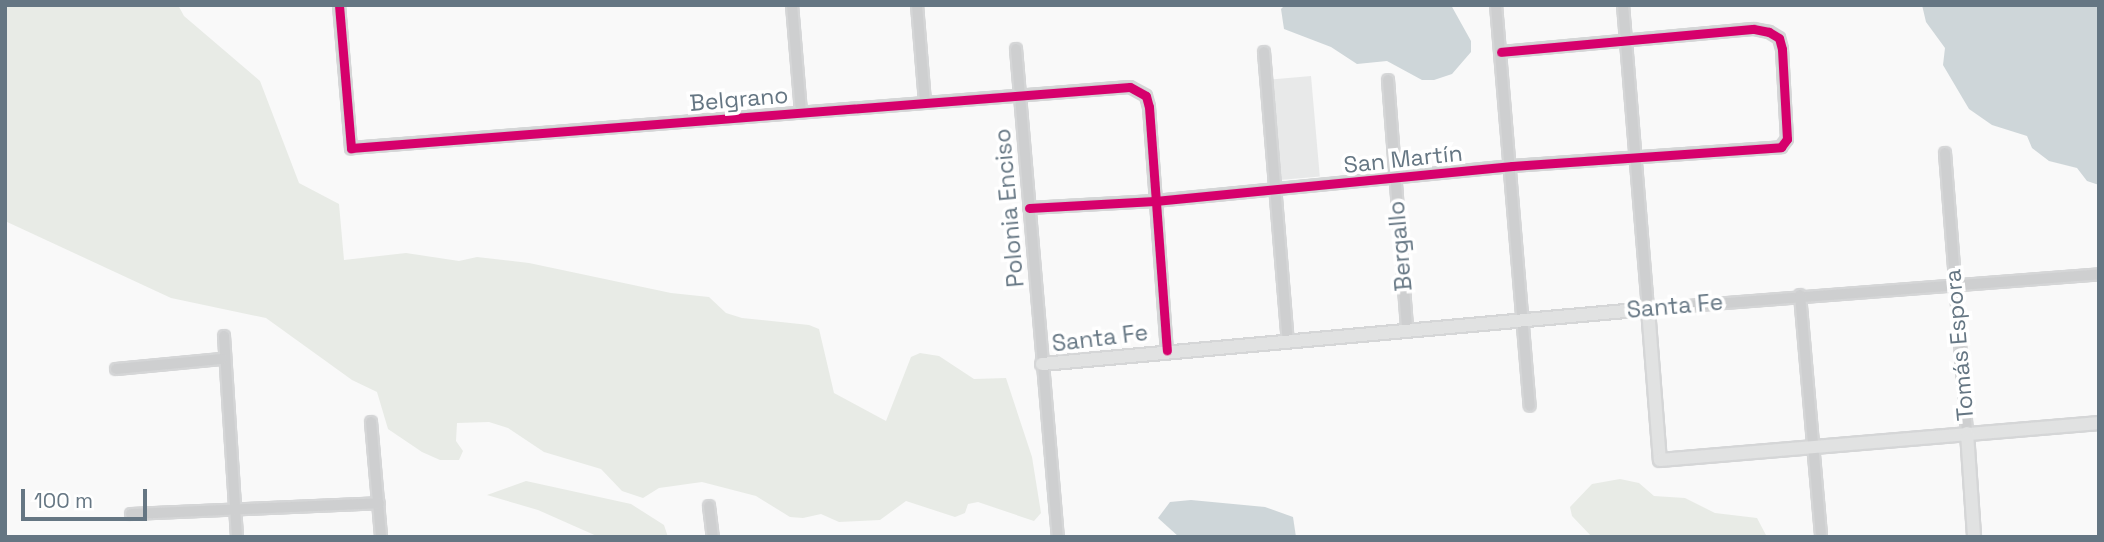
<!DOCTYPE html>
<meta charset="utf-8">
<style>
body{margin:0}
#map{position:relative;width:2104px;height:542px;overflow:hidden;background:#f9f9f9;font-family:"Space Grotesk",sans-serif}
div>[style]{position:absolute}
[style*='--x']{left:calc(var(--x)*1px);top:calc(var(--y)*1px);width:calc(var(--w)*1px);rotate:calc(var(--a)*1deg)}
.built>*{inset:0;background:#e8e9e9;transform-origin:0 0}
.green>*{inset:0;background:#e8ebe6}
.water>*{inset:0;background:#ced6d9}
.roads{filter:drop-shadow(2px 0 #d5d6d7) drop-shadow(-2px 0 #d5d6d7) drop-shadow(0 2px #d5d6d7) drop-shadow(0 -2px #d5d6d7)}
.minor>*{height:10px;margin:-5px;padding:0 5px;transform-origin:5px;border-radius:5px;background:#cecfd0}
.major>*{height:12px;margin:-6px;padding:0 6px;transform-origin:6px;border-radius:6px;background:#e1e2e2}
.cycleway>*{height:9px;margin:-4.5px;padding:0 4.5px;transform-origin:4.5px;border-radius:4.5px;background:#d6006c}
span{translate:-50% -50%;white-space:nowrap;text-align:center;line-height:1.15;-webkit-text-stroke:7px #fff;paint-order:stroke}
.street-label{font-size:23px;color:#657683}
.frame{position:absolute;inset:0;border:7px solid #657683;pointer-events:none}
.scale{position:absolute;left:21px;top:489px;width:126px;height:32px;box-sizing:border-box;border:4px solid #657683;border-top:0;padding-left:9px;font-size:21px;line-height:24px;white-space:nowrap;color:#657683;-webkit-text-stroke:5px #fff;paint-order:stroke}
</style>
<div id="map">
<div class="built">
<div style="left:1311px;top:76px;width:101px;height:40px;rotate:85deg"></div>
</div>
<div class="green">
<div style="clip-path:polygon(5px 5px,178px 5px,184px 16px,260px 81px,299px 183px,339px 204px,344px 260px,406px 253px,459px 261px,477px 257px,529px 263px,671px 293px,709px 297px,726px 313px,742px 318px,809px 325px,819px 329px,834px 393px,886px 421px,911px 357px,920px 353px,939px 356px,974px 379px,1006px 378px,1032px 457px,1041px 513px,1034px 521px,978px 502px,968px 504px,965px 513px,955px 517px,906px 501px,880px 520px,839px 522px,821px 514px,803px 518px,790px 517px,756px 496px,702px 482px,659px 488px,643px 498px,622px 491px,601px 469px,544px 452px,508px 428px,489px 422px,457px 423px,456px 441px,463px 451px,459px 460px,440px 460px,422px 452px,388px 429px,377px 392px,352px 380px,266px 318px,171px 298px,5px 221px)"></div>
<div style="clip-path:polygon(1620px 479px,1639px 483px,1654px 496px,1685px 498px,1715px 513px,1757px 518px,1767px 537px,1592px 537px,1572px 516px,1570px 507px,1592px 484px)"></div>
<div style="clip-path:polygon(526px 481px,631px 504px,664px 525px,668px 537px,599px 537px,538px 510px,487px 495px)"></div>
</div>
<div class="water">
<div style="clip-path:polygon(1285px 5px,1451px 5px,1471px 41px,1471px 52px,1452px 74px,1434px 80px,1422px 80px,1387px 61px,1357px 64px,1331px 47px,1284px 29px,1281px 9px)"></div>
<div style="clip-path:polygon(1922px 5px,2099px 5px,2099px 185px,2087px 181px,2077px 168px,2049px 161px,2032px 148px,2027px 136px,1992px 125px,1969px 109px,1943px 65px,1945px 48px,1926px 22px)"></div>
<div style="clip-path:polygon(1191px 500px,1265px 507px,1293px 517px,1296px 537px,1179px 537px,1158px 518px,1170px 502px)"></div>
</div>
<div class="roads">
<div class="minor">
<div style="--x:339;--y:5;--w:144;--a:85.2"></div>
<div style="--x:351;--y:148;--w:781;--a:-4.48"></div>
<div style="--x:1130;--y:87;--w:18;--a:29"></div>
<div style="--x:1146;--y:96;--w:11;--a:75"></div>
<div style="--x:1149;--y:107;--w:244;--a:85.8"></div>
<div style="--x:792;--y:5;--w:108;--a:85.2"></div>
<div style="--x:917;--y:5;--w:97;--a:85.3"></div>
<div style="--x:1496;--y:5;--w:402;--a:85.2"></div>
<div style="--x:1623;--y:5;--w:305;--a:85.3"></div>
<div style="--x:1648;--y:309;--w:452;--a:-4.4"></div>
<div style="--x:1016;--y:49;--w:490;--a:85.1"></div>
<div style="--x:1264;--y:52;--w:290;--a:85.3"></div>
<div style="--x:1388;--y:80;--w:249;--a:85.6"></div>
<div style="--x:1945;--y:153;--w:281;--a:85.5"></div>
<div style="--x:1029;--y:208;--w:126;--a:-3.2"></div>
<div style="--x:1155;--y:201;--w:359;--a:-5.6"></div>
<div style="--x:1512;--y:166;--w:270;--a:-4"></div>
<div style="--x:1781;--y:147;--w:10;--a:-53"></div>
<div style="--x:1787;--y:139;--w:90;--a:-93.2"></div>
<div style="--x:1782;--y:49;--w:11;--a:-105"></div>
<div style="--x:1779;--y:38;--w:12;--a:-149"></div>
<div style="--x:1769;--y:32;--w:16;--a:-169"></div>
<div style="--x:1753;--y:29;--w:253;--a:174.8"></div>
<div style="--x:1800;--y:295;--w:239;--a:85"></div>
<div style="--x:224;--y:336;--w:201;--a:86.3"></div>
<div style="--x:116;--y:369;--w:106;--a:-5.4"></div>
<div style="--x:371;--y:422;--w:115;--a:85"></div>
<div style="--x:709;--y:506;--w:31;--a:83"></div>
<div style="--x:131;--y:514;--w:248;--a:-2.5"></div>
</div>
<div class="major">
<div style="--x:1042;--y:364;--w:608;--a:-5.19"></div>
<div style="--x:1648;--y:309;--w:151;--a:85.5"></div>
<div style="--x:1660;--y:460;--w:441;--a:-4.8"></div>
<div style="--x:1967;--y:433;--w:104;--a:86.1"></div>
</div>
</div>
<div class="cycleway">
<div style="--x:339;--y:5;--w:144;--a:85.2"></div>
<div style="--x:351;--y:148;--w:781;--a:-4.48"></div>
<div style="--x:1130;--y:87;--w:18;--a:29"></div>
<div style="--x:1146;--y:96;--w:11;--a:75"></div>
<div style="--x:1149;--y:107;--w:244;--a:85.8"></div>
<div style="--x:1029;--y:208;--w:126;--a:-3.2"></div>
<div style="--x:1155;--y:201;--w:359;--a:-5.6"></div>
<div style="--x:1512;--y:166;--w:270;--a:-4"></div>
<div style="--x:1781;--y:147;--w:10;--a:-53"></div>
<div style="--x:1787;--y:139;--w:90;--a:-93.2"></div>
<div style="--x:1782;--y:49;--w:11;--a:-105"></div>
<div style="--x:1779;--y:38;--w:12;--a:-149"></div>
<div style="--x:1769;--y:32;--w:16;--a:-169"></div>
<div style="--x:1753;--y:29;--w:253;--a:174.8"></div>
</div>
<div class="street-label">
<span style="left:739px;top:99px;rotate:-5deg">Belgrano</span>
<span style="left:1403px;top:159px;rotate:-6deg">San Martín</span>
<span style="left:1009px;top:208px;rotate:-95deg">Polonia Enciso</span>
<span style="left:1400px;top:246px;rotate:-95deg">Bergallo</span>
<span style="left:1675px;top:306px;rotate:-5deg">Santa Fe</span>
<span style="left:1100px;top:338px;rotate:-7deg">Santa Fe</span>
<span style="left:1959px;top:345px;rotate:-95deg">Tomás Espora</span>
</div>
<div class="frame"></div>
<div class="scale">100 m</div>
</div>
